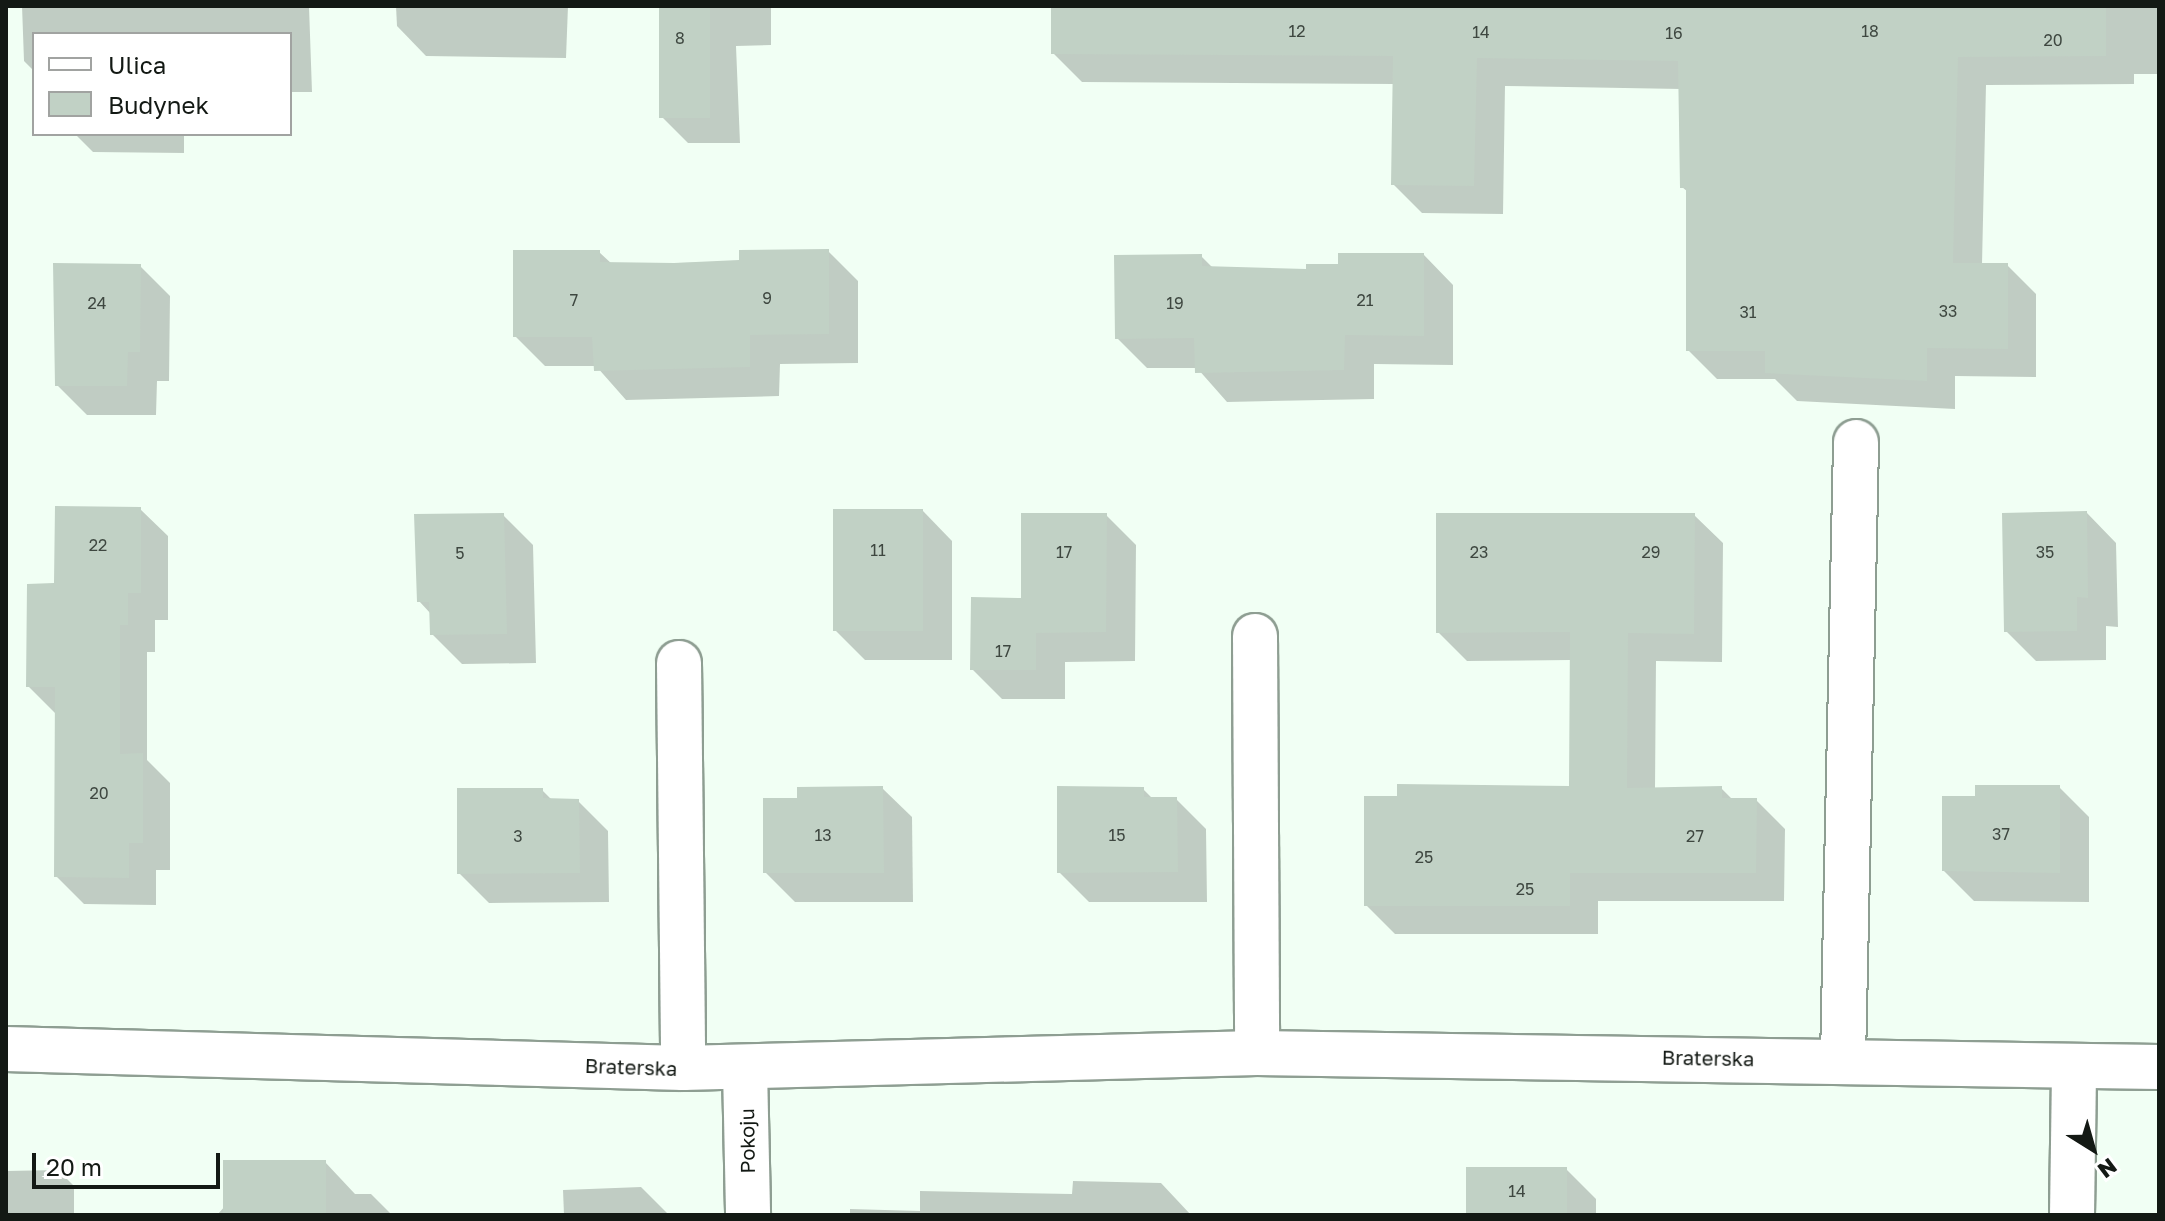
<!DOCTYPE html>
<style>
body{margin:0}
#map{position:relative;width:2165px;height:1221px;overflow:hidden;background:#f1fff4;font-family:"Golos Text",sans-serif}
div>[style]{position:absolute}
[style*='--x']{left:calc(var(--x)*1px);top:calc(var(--y)*1px);width:calc(var(--w)*1px);rotate:calc(var(--a)*1deg)}
.shadow>*{inset:0;background:#0003}
.building>*{inset:0;background:#c1d1c5;transform-origin:0 0}
.roads{filter:drop-shadow(2px 0 #8e9e92) drop-shadow(-2px 0 #8e9e92) drop-shadow(0 2px #8e9e92) drop-shadow(0 -2px #8e9e92)}
.minor>*{height:44px;margin:-22px;padding:0 22px;transform-origin:22px;border-radius:22px;background:#fff}
span{translate:-50% -50%;white-space:nowrap;text-align:center;line-height:1.15;-webkit-text-stroke:6px #fff;paint-order:stroke}
.number-label{font-size:16px;color:#3e4740}
.number-label span{-webkit-text-stroke-width:0}
.street-label{font-size:20px;color:#131914}
.frame{position:absolute;inset:0;border:8px solid #131914;pointer-events:none}
.legend{position:absolute;left:32px;top:32px;width:260px;height:104px;box-sizing:border-box;background:#fff;border:2px solid #a1a3a1;margin:0;padding:10px 14px;list-style:none;font-size:24px;color:#131914}
.legend li{display:flex;align-items:center;gap:16px;height:40px}
.legend b{width:40px;border:2px solid #a1a3a1}
.north{position:absolute;left:2053px;top:1109px;width:80px;height:80px;-webkit-text-stroke:6px #fff;paint-order:stroke;rotate:143deg;font-size:22px;font-weight:700;line-height:32px;text-align:center;color:#131914}
.north::after{content:'';display:block;margin:auto;width:28px;height:36px;background:#131914;clip-path:polygon(50% 0,100% 100%,50% 72%,0 100%)}
.scale{position:absolute;left:32px;top:1153px;width:188px;height:36px;box-sizing:border-box;border:4px solid #131914;border-top:0;padding-left:10px;font-size:24px;line-height:28px;white-space:nowrap;color:#131914;-webkit-text-stroke:6px #fff;paint-order:stroke}
</style>
<div id="map">
<div class="shadow">
<div style="clip-path:polygon(22px 6px,309px 6px,312px 92px,290px 92px,290px 34px,34px 34px,34px 71px,24px 61px)"></div>
<div style="clip-path:polygon(396px 6px,568px 6px,566px 58px,426px 56px,397px 26px)"></div>
<div style="clip-path:polygon(661px 6px,771px 6px,771px 45px,736px 46px,740px 143px,688px 143px,662px 117px)"></div>
<div style="clip-path:polygon(1053px 6px,2159px 6px,2159px 74px,2134px 74px,2134px 84px,1986px 85px,1982px 265px,2007px 265px,2036px 294px,2036px 377px,1955px 376px,1955px 409px,1797px 401px,1775px 379px,1717px 379px,1688px 350px,1688px 192px,1682px 187px,1681px 89px,1505px 86px,1503px 214px,1422px 213px,1393px 184px,1394px 84px,1082px 82px,1053px 53px)"></div>
<div style="clip-path:polygon(75px 134px,184px 134px,184px 153px,93px 152px)"></div>
<div style="clip-path:polygon(828px 251px,858px 281px,858px 363px,780px 364px,779px 396px,626px 400px,596px 366px,545px 366px,515px 336px,599px 252px,612px 264px,741px 262px)"></div>
<div style="clip-path:polygon(1424px 255px,1453px 285px,1453px 365px,1374px 364px,1374px 399px,1227px 402px,1197px 368px,1147px 368px,1117px 338px,1201px 256px,1213px 268px,1308px 271px)"></div>
<div style="clip-path:polygon(140px 266px,170px 296px,169px 381px,157px 381px,156px 415px,87px 415px,57px 385px)"></div>
<div style="clip-path:polygon(140px 509px,168px 536px,168px 620px,155px 620px,155px 652px,147px 652px,147px 760px,170px 783px,170px 870px,156px 870px,156px 905px,84px 904px,56px 876px,57px 715px,28px 686px,56px 584px)"></div>
<div style="clip-path:polygon(923px 511px,952px 541px,952px 660px,865px 660px,835px 630px)"></div>
<div style="clip-path:polygon(2087px 513px,2116px 543px,2118px 627px,2106px 626px,2106px 660px,2036px 661px,2006px 631px)"></div>
<div style="clip-path:polygon(503px 515px,533px 545px,536px 663px,462px 664px,432px 634px,431px 614px,419px 601px)"></div>
<div style="clip-path:polygon(1106px 515px,1136px 545px,1135px 661px,1065px 662px,1065px 699px,1002px 699px,972px 669px,1023px 600px)"></div>
<div style="clip-path:polygon(1694px 515px,1723px 543px,1722px 662px,1656px 661px,1655px 790px,1721px 788px,1733px 800px,1756px 800px,1785px 829px,1784px 901px,1598px 901px,1598px 934px,1395px 934px,1366px 905px,1571px 788px,1571px 660px,1467px 661px,1438px 632px)"></div>
<div style="clip-path:polygon(2059px 787px,2089px 817px,2089px 902px,1974px 901px,1944px 871px,1977px 798px)"></div>
<div style="clip-path:polygon(882px 788px,912px 817px,913px 902px,795px 902px,765px 872px,799px 800px)"></div>
<div style="clip-path:polygon(1143px 789px,1153px 799px,1176px 799px,1206px 829px,1207px 902px,1089px 902px,1059px 872px)"></div>
<div style="clip-path:polygon(542px 790px,552px 800px,578px 801px,608px 831px,609px 902px,489px 903px,459px 873px)"></div>
<div style="clip-path:polygon(325px 1162px,355px 1194px,371px 1194px,392px 1215px,217px 1215px,226px 1205px)"></div>
<div style="clip-path:polygon(1566px 1169px,1596px 1199px,1596px 1215px,1468px 1215px)"></div>
<div style="clip-path:polygon(58px 1170px,74px 1186px,74px 1215px,6px 1215px,6px 1171px)"></div>
<div style="clip-path:polygon(1073px 1181px,1161px 1183px,1191px 1215px,850px 1215px,850px 1209px,920px 1211px,920px 1191px,1072px 1194px)"></div>
<div style="clip-path:polygon(641px 1187px,669px 1215px,564px 1215px,563px 1190px)"></div>
</div>
<div class="building">
<div style="left:659px;top:6px;width:51px;height:112px"></div>
<div style="clip-path:polygon(1051px 6px,2106px 6px,2106px 56px,1958px 57px,1953px 263px,2008px 263px,2008px 349px,1927px 348px,1927px 381px,1765px 373px,1765px 351px,1686px 351px,1686px 188px,1680px 188px,1678px 61px,1477px 58px,1474px 186px,1391px 185px,1393px 56px,1051px 54px)"></div>
<div style="clip-path:polygon(829px 249px,829px 334px,750px 335px,750px 367px,594px 371px,592px 337px,513px 337px,513px 250px,600px 250px,600px 262px,674px 263px,739px 260px,739px 250px)"></div>
<div style="clip-path:polygon(1338px 253px,1424px 253px,1424px 336px,1345px 335px,1344px 370px,1195px 373px,1194px 338px,1115px 339px,1114px 255px,1202px 254px,1202px 266px,1306px 269px,1306px 264px,1338px 264px)"></div>
<div style="clip-path:polygon(53px 263px,141px 264px,140px 352px,128px 352px,127px 386px,55px 386px)"></div>
<div style="clip-path:polygon(55px 506px,141px 507px,141px 593px,128px 593px,128px 625px,120px 625px,120px 754px,143px 753px,143px 843px,129px 843px,129px 878px,54px 877px,55px 687px,26px 687px,27px 584px,54px 583px)"></div>
<div style="left:833px;top:509px;width:90px;height:122px"></div>
<div style="clip-path:polygon(2087px 511px,2088px 598px,2077px 597px,2077px 631px,2004px 632px,2002px 513px)"></div>
<div style="clip-path:polygon(504px 513px,507px 634px,430px 635px,429px 602px,417px 602px,414px 514px)"></div>
<div style="clip-path:polygon(1021px 513px,1107px 513px,1106px 632px,1036px 633px,1036px 670px,970px 670px,971px 597px,1021px 598px)"></div>
<div style="clip-path:polygon(1436px 513px,1695px 513px,1694px 634px,1628px 633px,1627px 788px,1722px 786px,1722px 798px,1757px 798px,1756px 873px,1570px 873px,1570px 906px,1364px 906px,1364px 796px,1397px 796px,1397px 784px,1569px 786px,1570px 632px,1436px 633px)"></div>
<div style="clip-path:polygon(1975px 785px,2060px 785px,2060px 873px,1942px 871px,1942px 796px,1975px 796px)"></div>
<div style="clip-path:polygon(883px 786px,884px 873px,763px 873px,763px 798px,797px 798px,797px 787px)"></div>
<div style="clip-path:polygon(1057px 786px,1144px 787px,1144px 797px,1177px 797px,1178px 872px,1057px 873px)"></div>
<div style="clip-path:polygon(457px 788px,543px 788px,543px 798px,579px 799px,580px 873px,457px 874px)"></div>
<div style="left:223px;top:1160px;width:103px;height:55px"></div>
<div style="left:1466px;top:1167px;width:101px;height:48px"></div>
</div>
<div class="roads">
<div class="minor">
<div style="--x:1255;--y:636;--w:417;--a:89.7"></div>
<div style="--x:679;--y:663;--w:405;--a:89.4"></div>
<div style="--x:6;--y:1049;--w:677;--a:1.61"></div>
<div style="--x:683;--y:1068;--w:574;--a:-1.5"></div>
<div style="--x:1257;--y:1053;--w:902;--a:0.89"></div>
<div style="--x:1843;--y:1060;--w:618;--a:-88.79"></div>
<div style="--x:745;--y:1068;--w:147;--a:88.8"></div>
<div style="--x:2072;--y:1215;--w:148;--a:-89.2"></div>
</div>
</div>
<div class="number-label">
<span style="left:1297px;top:31px">12</span>
<span style="left:1870px;top:31px">18</span>
<span style="left:1481px;top:32px">14</span>
<span style="left:1674px;top:33px">16</span>
<span style="left:680px;top:38px">8</span>
<span style="left:2053px;top:40px">20</span>
<span style="left:767px;top:298px">9</span>
<span style="left:574px;top:300px">7</span>
<span style="left:1365px;top:300px">21</span>
<span style="left:97px;top:303px">24</span>
<span style="left:1175px;top:303px">19</span>
<span style="left:1948px;top:311px">33</span>
<span style="left:1748px;top:312px">31</span>
<span style="left:98px;top:545px">22</span>
<span style="left:878px;top:550px">11</span>
<span style="left:1064px;top:552px">17</span>
<span style="left:1479px;top:552px">23</span>
<span style="left:1651px;top:552px">29</span>
<span style="left:2045px;top:552px">35</span>
<span style="left:460px;top:553px">5</span>
<span style="left:1003px;top:651px">17</span>
<span style="left:99px;top:793px">20</span>
<span style="left:2001px;top:834px">37</span>
<span style="left:823px;top:835px">13</span>
<span style="left:1117px;top:835px">15</span>
<span style="left:518px;top:836px">3</span>
<span style="left:1695px;top:836px">27</span>
<span style="left:1424px;top:857px">25</span>
<span style="left:1525px;top:889px">25</span>
<span style="left:1517px;top:1191px">14</span>
</div>
<div class="street-label">
<span style="left:1708px;top:1058px;rotate:1deg">Braterska</span>
<span style="left:631px;top:1067px;rotate:2deg">Braterska</span>
<span style="left:747px;top:1141px;rotate:-91deg">Pokoju</span>
</div>
<div class="frame"></div>
<ul class="legend">
<li><b style="height:10px;background:#fff"></b>Ulica</li>
<li><b style="height:22px;background:#c1d1c5"></b>Budynek</li>
</ul>
<div class="north">N</div>
<div class="scale">20 m</div>
</div>
